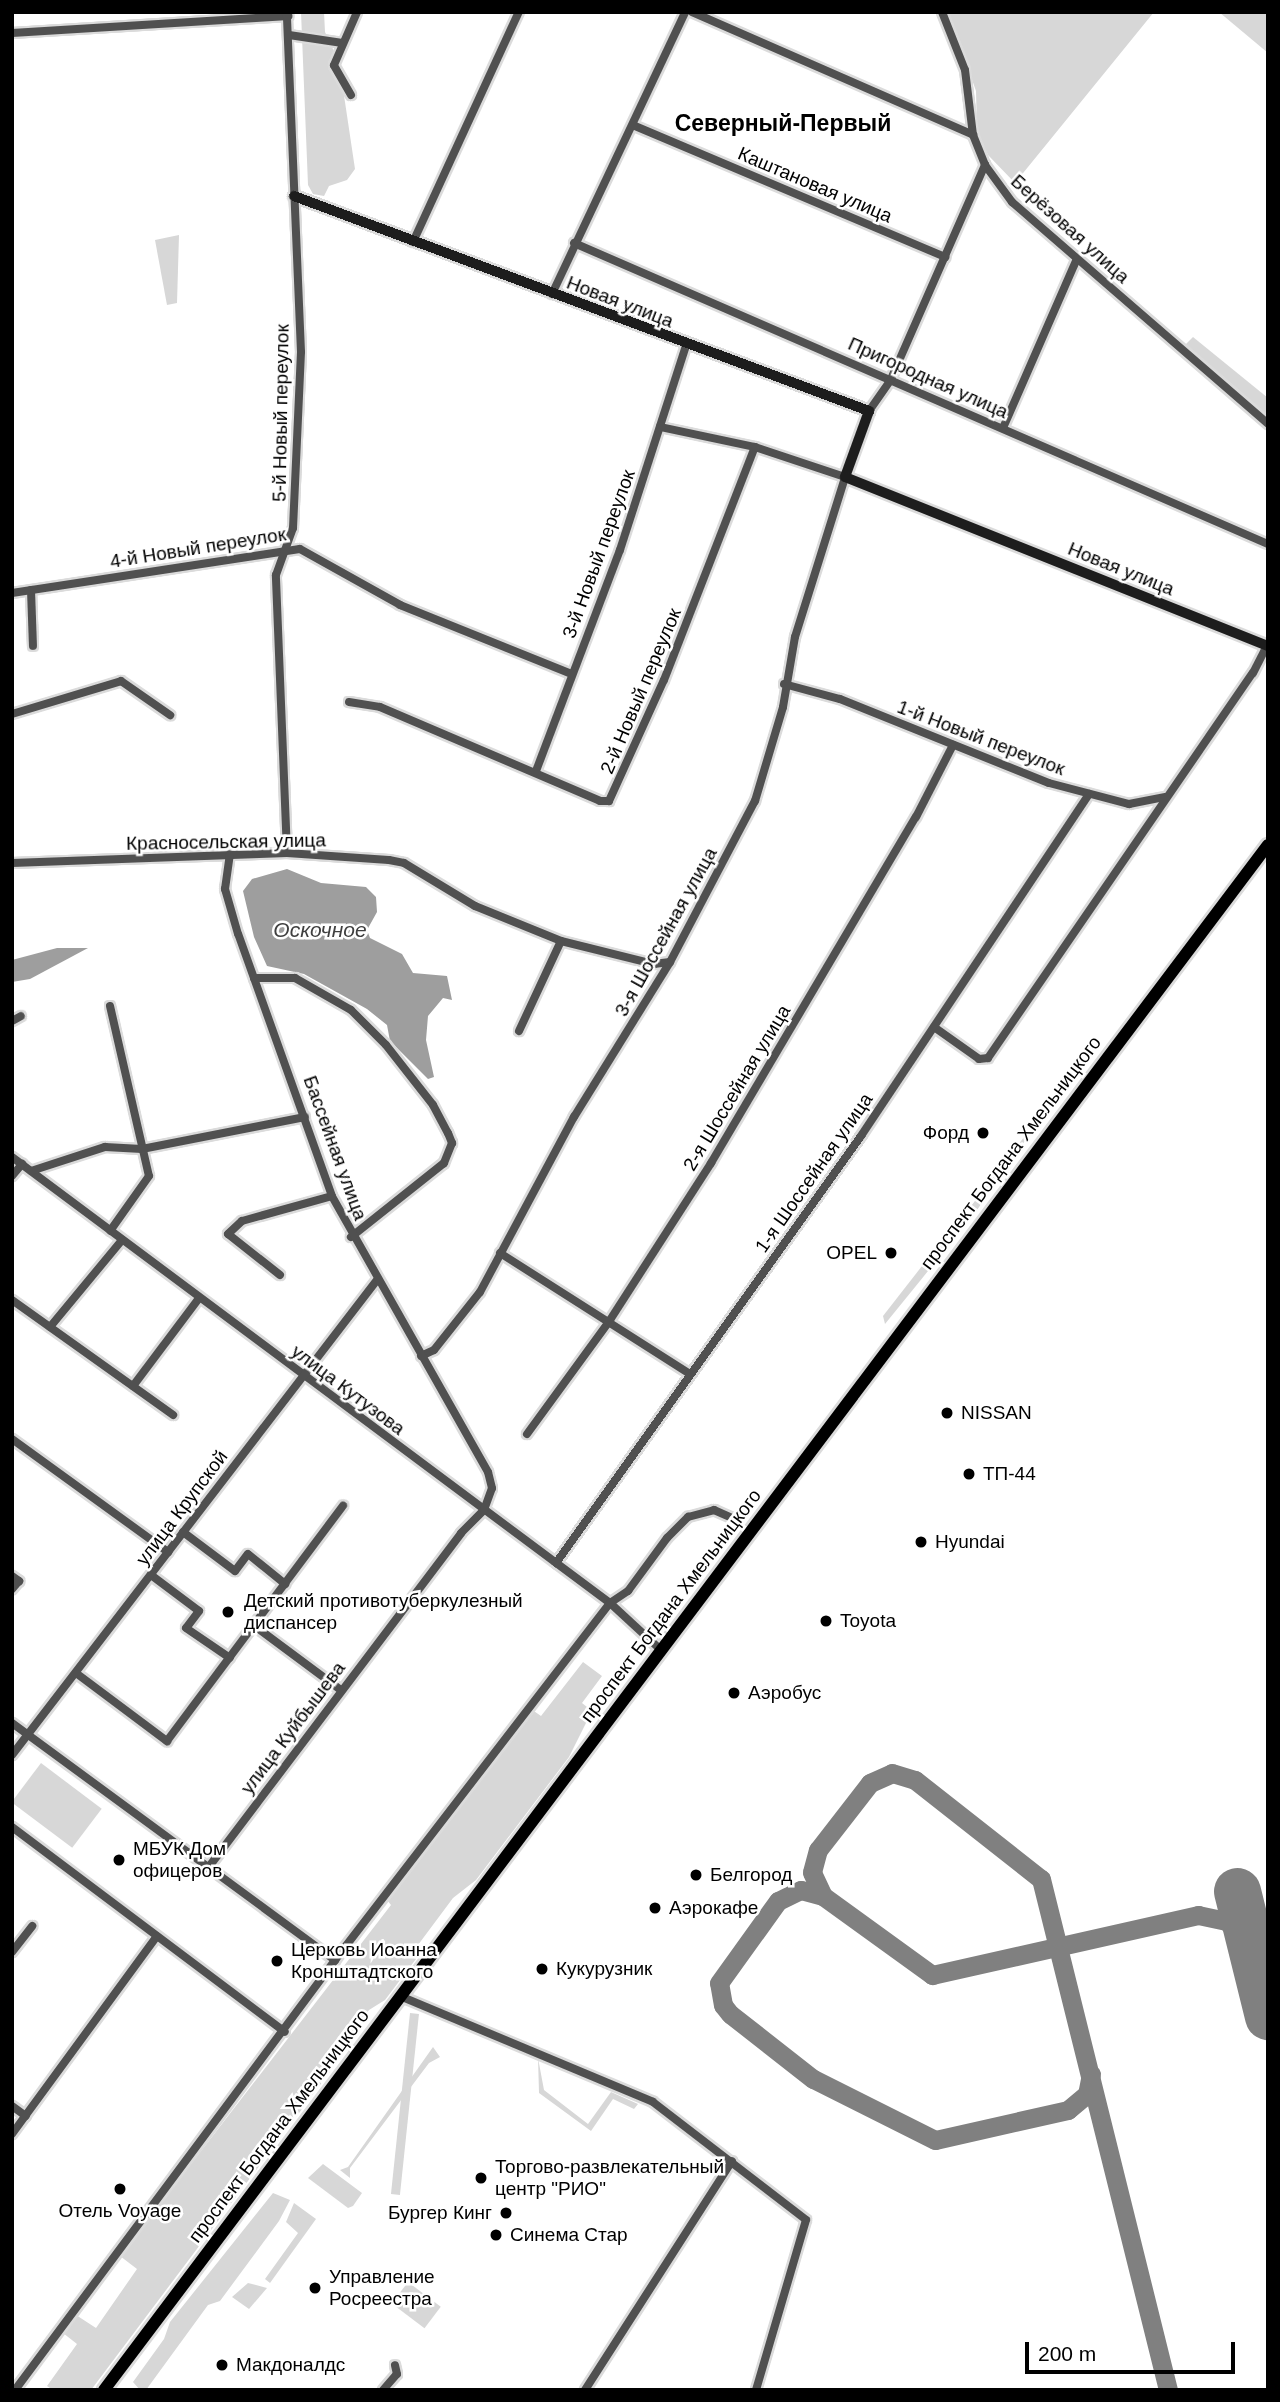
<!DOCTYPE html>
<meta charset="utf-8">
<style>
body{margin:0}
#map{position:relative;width:1280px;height:2402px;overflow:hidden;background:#fff;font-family:Helvetica,sans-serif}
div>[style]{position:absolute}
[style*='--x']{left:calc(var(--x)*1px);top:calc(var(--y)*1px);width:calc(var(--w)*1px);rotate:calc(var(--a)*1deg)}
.green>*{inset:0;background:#d7d7d7;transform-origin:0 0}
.water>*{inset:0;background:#9e9e9e}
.taxiway>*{height:19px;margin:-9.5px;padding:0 9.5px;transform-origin:9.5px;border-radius:9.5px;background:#808080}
.runway>*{height:47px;margin:-23.5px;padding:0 23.5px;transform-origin:23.5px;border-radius:23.5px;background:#808080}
.roads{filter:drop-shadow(2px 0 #dbdbdb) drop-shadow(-2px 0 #dbdbdb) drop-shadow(0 2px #dbdbdb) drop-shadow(0 -2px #dbdbdb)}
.street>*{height:8px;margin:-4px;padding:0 4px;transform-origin:4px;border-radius:4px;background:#505050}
.secondary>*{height:10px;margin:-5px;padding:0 5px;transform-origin:5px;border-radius:5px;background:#1d1d1d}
.primary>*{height:12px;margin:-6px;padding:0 6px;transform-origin:6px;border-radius:6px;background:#000}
.dots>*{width:19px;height:19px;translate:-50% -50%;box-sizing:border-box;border:4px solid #fff;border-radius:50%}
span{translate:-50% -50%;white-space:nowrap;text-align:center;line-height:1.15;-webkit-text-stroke:5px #fff;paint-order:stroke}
.street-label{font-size:19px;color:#000}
.poi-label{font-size:19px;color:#000}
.right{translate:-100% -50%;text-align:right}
.left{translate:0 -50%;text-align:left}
.water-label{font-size:21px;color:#3f3f3f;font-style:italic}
.quarter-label{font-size:23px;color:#000;font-weight:700}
.frame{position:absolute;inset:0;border:14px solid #000;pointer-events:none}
.scale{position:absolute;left:1025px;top:2342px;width:210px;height:32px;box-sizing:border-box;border:4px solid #000;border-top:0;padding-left:9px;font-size:21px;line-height:24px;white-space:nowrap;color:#000;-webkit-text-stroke:5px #fff;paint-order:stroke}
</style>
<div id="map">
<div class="green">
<div style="clip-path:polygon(301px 12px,324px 12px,325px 32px,339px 62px,355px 169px,347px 180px,329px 186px,324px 196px,313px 194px,308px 185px)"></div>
<div style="clip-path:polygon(948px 12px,1154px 12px,1015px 183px,988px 155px,977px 133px,976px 91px)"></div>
<div style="clip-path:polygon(1219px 12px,1268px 12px,1268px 53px)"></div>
<div style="clip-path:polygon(179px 235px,177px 303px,167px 305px,155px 240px)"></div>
<div style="clip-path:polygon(1193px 337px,1268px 398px,1268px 421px,1183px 347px)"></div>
<div style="clip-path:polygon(1048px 1106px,1051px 1111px,1043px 1122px,1031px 1132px,977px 1210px,968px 1210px)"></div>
<div style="clip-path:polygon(961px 1216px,967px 1223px,885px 1324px,883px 1316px)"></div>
<div style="clip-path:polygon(583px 1662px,602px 1676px,582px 1703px,592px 1711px,569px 1757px,476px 1880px,453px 1898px,418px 1945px,416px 1959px,385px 2000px,369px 2010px,338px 2051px,335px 2065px,91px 2390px,53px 2390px,47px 2386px,77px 2344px,63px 2333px,76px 2315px,96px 2328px,137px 2269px,120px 2256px,391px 1905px,387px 1900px,531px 1709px,541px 1716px)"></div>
<div style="left:41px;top:1763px;width:76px;height:49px;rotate:37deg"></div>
<div style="left:410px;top:2013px;width:9px;height:182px;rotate:6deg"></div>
<div style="clip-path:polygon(433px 2047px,440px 2057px,429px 2063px,350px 2168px,350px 2178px,340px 2170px,348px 2167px)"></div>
<div style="clip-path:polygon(538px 2058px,544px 2090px,588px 2124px,611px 2092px,638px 2104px,634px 2109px,613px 2099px,591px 2131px,539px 2093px)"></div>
<div style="clip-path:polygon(323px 2164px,362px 2193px,353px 2206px,348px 2208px,308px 2178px)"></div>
<div style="clip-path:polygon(273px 2193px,290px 2200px,279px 2221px,220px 2301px,208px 2305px,146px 2390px,140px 2390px,133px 2382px,164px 2339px,170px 2322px)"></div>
<div style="clip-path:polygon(294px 2203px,316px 2219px,270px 2283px,265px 2279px,298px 2233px,286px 2222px)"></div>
<div style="left:408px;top:2282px;width:41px;height:27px;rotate:37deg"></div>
<div style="clip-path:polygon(248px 2283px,267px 2288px,249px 2309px,232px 2297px)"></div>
</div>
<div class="water">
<div style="clip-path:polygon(287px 869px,321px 883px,366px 887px,376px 897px,377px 912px,367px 930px,370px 938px,402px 954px,413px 973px,447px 976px,452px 1000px,443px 998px,428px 1016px,426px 1040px,434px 1077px,428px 1079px,390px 1041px,387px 1025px,367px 1009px,304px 974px,267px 966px,254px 937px,243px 891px,252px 879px)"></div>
<div style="clip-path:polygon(57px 948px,88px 948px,30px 979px,12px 982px,12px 960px)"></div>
</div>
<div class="taxiway">
<div style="--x:823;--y:1896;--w:26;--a:-115"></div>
<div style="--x:812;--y:1872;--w:23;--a:-75"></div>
<div style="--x:818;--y:1850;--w:85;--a:-52.2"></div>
<div style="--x:870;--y:1783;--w:24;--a:-24"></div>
<div style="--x:892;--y:1773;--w:24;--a:17"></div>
<div style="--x:915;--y:1780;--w:160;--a:38.2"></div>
<div style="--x:1041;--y:1879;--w:527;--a:76.04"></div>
<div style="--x:1091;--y:2074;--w:20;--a:101"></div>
<div style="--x:1087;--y:2094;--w:25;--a:140"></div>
<div style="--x:1068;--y:2110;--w:136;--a:167.3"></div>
<div style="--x:935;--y:2140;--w:136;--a:-153.4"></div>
<div style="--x:813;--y:2079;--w:105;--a:-141.9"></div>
<div style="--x:730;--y:2014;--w:11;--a:-128"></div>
<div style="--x:723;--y:2005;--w:22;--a:-100"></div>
<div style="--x:719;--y:1983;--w:101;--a:-54.3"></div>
<div style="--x:778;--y:1901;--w:25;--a:-26"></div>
<div style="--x:801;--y:1890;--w:23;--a:15"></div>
<div style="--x:823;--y:1896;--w:135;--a:35.9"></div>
<div style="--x:932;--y:1975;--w:273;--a:-12.7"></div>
<div style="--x:1198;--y:1915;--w:30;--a:12"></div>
<div style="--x:1227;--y:1921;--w:38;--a:49"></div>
</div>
<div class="runway">
<div style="--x:1237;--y:1891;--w:129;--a:76.1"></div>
</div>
<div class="roads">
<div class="street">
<div style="--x:692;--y:12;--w:307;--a:23.6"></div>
<div style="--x:973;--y:135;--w:32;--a:68"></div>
<div style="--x:985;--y:165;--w:46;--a:53.9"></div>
<div style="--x:1012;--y:202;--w:339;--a:40.9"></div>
<div style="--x:942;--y:12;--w:62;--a:68.4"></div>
<div style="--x:965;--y:70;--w:65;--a:83"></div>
<div style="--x:12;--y:33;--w:277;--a:-3.5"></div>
<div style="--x:289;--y:35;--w:54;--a:8.6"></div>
<div style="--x:351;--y:95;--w:34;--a:-120"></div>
<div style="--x:334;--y:65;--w:58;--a:-66.5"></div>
<div style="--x:635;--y:126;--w:337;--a:22.9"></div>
<div style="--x:413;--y:242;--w:253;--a:-65.3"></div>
<div style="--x:574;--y:243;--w:756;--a:23.45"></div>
<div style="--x:552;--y:294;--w:312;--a:-64.7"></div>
<div style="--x:869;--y:411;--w:39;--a:-55"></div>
<div style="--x:891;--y:379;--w:234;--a:-66.3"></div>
<div style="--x:1003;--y:428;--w:184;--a:-66.4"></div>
<div style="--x:31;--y:590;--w:56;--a:88"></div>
<div style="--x:12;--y:593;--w:291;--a:-8.7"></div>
<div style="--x:300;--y:549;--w:115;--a:29.2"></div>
<div style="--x:400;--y:605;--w:185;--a:21.9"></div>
<div style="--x:784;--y:684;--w:58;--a:15"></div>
<div style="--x:840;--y:699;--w:225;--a:21.9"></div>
<div style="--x:1049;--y:783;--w:83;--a:14.7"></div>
<div style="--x:1129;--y:804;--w:37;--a:-11"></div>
<div style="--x:349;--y:702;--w:31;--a:9"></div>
<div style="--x:380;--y:707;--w:239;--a:23.1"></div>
<div style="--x:600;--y:801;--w:9;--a:0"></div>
<div style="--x:609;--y:801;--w:133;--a:-65.6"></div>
<div style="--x:664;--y:680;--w:250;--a:-68.7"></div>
<div style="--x:12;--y:714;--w:114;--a:-16.8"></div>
<div style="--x:121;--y:681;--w:60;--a:34.8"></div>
<div style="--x:536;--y:771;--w:236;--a:-69.2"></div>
<div style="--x:620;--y:550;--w:214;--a:-72.1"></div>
<div style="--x:287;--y:853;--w:278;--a:-92.3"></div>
<div style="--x:276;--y:575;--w:50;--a:-70.1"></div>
<div style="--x:293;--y:528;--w:176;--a:-87.4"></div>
<div style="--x:301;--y:352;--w:340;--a:-92.4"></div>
<div style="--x:12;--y:863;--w:275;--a:-2.1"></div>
<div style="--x:287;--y:853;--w:102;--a:3.9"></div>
<div style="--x:389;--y:860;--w:15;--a:11"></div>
<div style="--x:404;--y:863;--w:83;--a:31.2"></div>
<div style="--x:475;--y:906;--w:93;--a:22.1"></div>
<div style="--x:561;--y:941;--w:96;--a:13.9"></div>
<div style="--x:654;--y:964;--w:16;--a:-7"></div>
<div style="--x:254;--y:978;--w:41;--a:0"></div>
<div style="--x:295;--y:978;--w:64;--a:29.7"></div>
<div style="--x:351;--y:1010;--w:49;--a:45"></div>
<div style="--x:386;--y:1045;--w:76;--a:51.9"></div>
<div style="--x:433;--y:1105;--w:32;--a:62"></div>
<div style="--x:448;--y:1133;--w:11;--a:68"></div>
<div style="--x:452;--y:1143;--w:22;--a:112"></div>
<div style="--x:444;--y:1163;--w:119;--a:141.5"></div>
<div style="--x:110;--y:1006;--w:174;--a:77.1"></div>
<div style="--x:149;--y:1176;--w:67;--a:125.3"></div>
<div style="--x:12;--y:1021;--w:10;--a:-29"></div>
<div style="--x:934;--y:1027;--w:55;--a:35.4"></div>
<div style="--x:979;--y:1059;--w:9;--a:-6"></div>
<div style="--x:988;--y:1058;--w:467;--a:-55.5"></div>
<div style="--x:1253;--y:673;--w:30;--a:-63"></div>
<div style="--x:519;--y:1031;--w:99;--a:-65"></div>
<div style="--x:12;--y:1157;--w:746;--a:36.72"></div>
<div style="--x:610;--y:1603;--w:71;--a:42.7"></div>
<div style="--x:31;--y:1171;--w:78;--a:-18"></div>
<div style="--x:105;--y:1147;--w:37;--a:3"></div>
<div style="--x:142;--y:1149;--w:166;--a:-11.1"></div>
<div style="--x:12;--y:1176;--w:16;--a:-50"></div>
<div style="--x:500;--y:1253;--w:225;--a:32.5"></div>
<div style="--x:280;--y:1275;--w:66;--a:-141.7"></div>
<div style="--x:228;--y:1234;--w:19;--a:-43"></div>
<div style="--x:242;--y:1221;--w:93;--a:-15.5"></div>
<div style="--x:12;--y:1300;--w:198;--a:35.5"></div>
<div style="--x:50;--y:1327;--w:113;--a:-50.4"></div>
<div style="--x:421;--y:1356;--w:14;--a:-25"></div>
<div style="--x:434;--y:1350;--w:74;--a:-51.6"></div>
<div style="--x:480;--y:1292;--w:199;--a:-61.8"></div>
<div style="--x:574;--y:1117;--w:182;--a:-58.2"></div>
<div style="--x:670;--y:962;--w:182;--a:-62.2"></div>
<div style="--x:755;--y:801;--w:98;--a:-73.4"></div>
<div style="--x:783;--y:707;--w:71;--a:-80.3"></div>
<div style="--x:795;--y:637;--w:168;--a:-72.6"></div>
<div style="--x:845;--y:477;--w:95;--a:-161.6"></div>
<div style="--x:755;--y:447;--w:97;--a:-168.1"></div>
<div style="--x:133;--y:1386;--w:110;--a:-53.1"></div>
<div style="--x:527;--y:1434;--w:141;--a:-53.9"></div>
<div style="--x:610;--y:1320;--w:187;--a:-57.2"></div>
<div style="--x:711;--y:1163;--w:402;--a:-59.4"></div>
<div style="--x:916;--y:817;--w:81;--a:-62.8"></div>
<div style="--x:12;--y:1439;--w:193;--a:35.9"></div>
<div style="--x:183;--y:1532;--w:65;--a:36.9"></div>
<div style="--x:235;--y:1571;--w:21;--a:-53"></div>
<div style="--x:248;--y:1554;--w:48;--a:39"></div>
<div style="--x:556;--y:1563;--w:525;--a:-54.46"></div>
<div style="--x:861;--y:1136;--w:411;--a:-56.3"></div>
<div style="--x:151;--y:1575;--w:60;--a:36.9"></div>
<div style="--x:199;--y:1611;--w:21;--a:127"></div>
<div style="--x:186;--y:1628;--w:53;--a:34.3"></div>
<div style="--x:12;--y:1576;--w:9;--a:36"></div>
<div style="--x:19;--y:1581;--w:11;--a:131"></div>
<div style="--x:252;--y:1624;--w:111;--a:36.6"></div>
<div style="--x:76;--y:1673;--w:114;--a:36.8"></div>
<div style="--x:167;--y:1741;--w:294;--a:-53.2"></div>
<div style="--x:12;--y:1723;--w:401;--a:36.3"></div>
<div style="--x:12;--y:1755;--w:599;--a:-52.46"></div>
<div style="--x:12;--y:1827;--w:341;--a:36.9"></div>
<div style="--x:208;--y:1868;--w:420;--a:-52.9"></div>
<div style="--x:461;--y:1533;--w:33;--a:-45"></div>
<div style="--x:484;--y:1510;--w:23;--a:-70"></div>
<div style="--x:492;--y:1488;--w:16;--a:-104"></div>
<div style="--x:488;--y:1472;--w:317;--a:-119.5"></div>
<div style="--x:332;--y:1196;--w:278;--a:-109.7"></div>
<div style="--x:238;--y:934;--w:47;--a:-106.1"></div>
<div style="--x:225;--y:889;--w:35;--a:-82"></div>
<div style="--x:12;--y:1952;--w:33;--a:-52"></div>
<div style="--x:400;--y:1996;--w:274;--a:22.7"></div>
<div style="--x:653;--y:2102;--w:193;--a:37.6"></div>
<div style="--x:806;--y:2220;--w:177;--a:106.4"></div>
<div style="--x:12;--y:2106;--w:17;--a:36"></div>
<div style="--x:12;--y:2134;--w:245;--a:-53.8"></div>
<div style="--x:15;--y:2390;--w:536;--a:-53.34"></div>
<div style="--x:335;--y:1960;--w:451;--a:-52.4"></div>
<div style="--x:610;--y:1603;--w:22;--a:-34"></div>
<div style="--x:628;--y:1591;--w:66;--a:-53.7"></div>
<div style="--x:667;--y:1538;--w:30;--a:-45"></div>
<div style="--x:688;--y:1517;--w:27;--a:-15"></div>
<div style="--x:714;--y:1510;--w:22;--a:24"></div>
<div style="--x:383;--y:2390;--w:21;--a:-49"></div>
<div style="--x:397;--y:2374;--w:9;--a:-103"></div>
<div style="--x:585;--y:2390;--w:272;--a:-57.3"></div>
</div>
<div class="secondary">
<div style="--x:294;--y:196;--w:614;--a:20.5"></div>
<div style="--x:869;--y:411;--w:70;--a:110"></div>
<div style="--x:845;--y:477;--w:456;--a:21.8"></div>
</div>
<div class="primary">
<div style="--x:104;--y:2390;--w:1934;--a:-53.01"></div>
</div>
</div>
<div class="dots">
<div style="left:983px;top:1133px;background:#000"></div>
<div style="left:891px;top:1253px;background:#000"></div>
<div style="left:947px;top:1413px;background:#000"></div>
<div style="left:969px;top:1474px;background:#000"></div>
<div style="left:921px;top:1542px;background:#000"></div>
<div style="left:228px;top:1612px;background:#000"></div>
<div style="left:826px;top:1621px;background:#000"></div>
<div style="left:734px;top:1693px;background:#000"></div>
<div style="left:119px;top:1860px;background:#000"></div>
<div style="left:696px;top:1875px;background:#000"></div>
<div style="left:655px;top:1908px;background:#000"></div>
<div style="left:277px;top:1961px;background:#000"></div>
<div style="left:542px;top:1969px;background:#000"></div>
<div style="left:481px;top:2178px;background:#000"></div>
<div style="left:120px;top:2189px;background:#000"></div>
<div style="left:506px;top:2213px;background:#000"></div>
<div style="left:496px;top:2235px;background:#000"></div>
<div style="left:315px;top:2288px;background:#000"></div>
<div style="left:222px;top:2365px;background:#000"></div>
</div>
<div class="street-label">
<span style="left:815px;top:185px;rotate:23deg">Каштановая улица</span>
<span style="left:1070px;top:229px;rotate:42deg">Берёзовая улица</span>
<span style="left:620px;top:302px;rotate:21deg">Новая улица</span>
<span style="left:928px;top:378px;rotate:24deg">Пригородная улица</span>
<span style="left:281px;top:413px;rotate:-89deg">5-й Новый переулок</span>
<span style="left:198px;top:548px;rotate:-9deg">4-й Новый переулок</span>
<span style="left:599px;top:554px;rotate:-70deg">3-й Новый переулок</span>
<span style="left:1121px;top:569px;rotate:22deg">Новая улица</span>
<span style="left:641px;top:691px;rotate:-67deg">2-й Новый переулок</span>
<span style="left:981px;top:738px;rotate:21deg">1-й Новый переулок</span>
<span style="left:226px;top:842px;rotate:-1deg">Красносельская улица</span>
<span style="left:666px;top:932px;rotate:-61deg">3-я Шоссейная улица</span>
<span style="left:737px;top:1088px;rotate:-59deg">2-я Шоссейная улица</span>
<span style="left:335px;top:1148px;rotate:70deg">Бассейная улица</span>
<span style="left:1011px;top:1153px;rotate:-53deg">проспект Богдана Хмельницкого</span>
<span style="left:814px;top:1173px;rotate:-55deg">1-я Шоссейная улица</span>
<span style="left:348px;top:1390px;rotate:37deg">улица Кутузова</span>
<span style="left:182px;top:1508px;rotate:-53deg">улица Крупской</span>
<span style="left:671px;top:1606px;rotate:-53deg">проспект Богдана Хмельницкого</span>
<span style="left:293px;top:1728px;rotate:-53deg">улица Куйбышева</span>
<span style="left:279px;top:2126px;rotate:-53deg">проспект Богдана Хмельницкого</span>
</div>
<div class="poi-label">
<span class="right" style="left:969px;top:1133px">Форд</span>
<span class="right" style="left:877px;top:1253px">OPEL</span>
<span class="left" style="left:961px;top:1413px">NISSAN</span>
<span class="left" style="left:983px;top:1474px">ТП-44</span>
<span class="left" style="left:935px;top:1542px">Hyundai</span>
<span class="left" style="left:244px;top:1612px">Детский противотуберкулезный<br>диспансер</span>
<span class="left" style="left:840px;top:1621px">Toyota</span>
<span class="left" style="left:748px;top:1693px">Аэробус</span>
<span class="left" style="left:133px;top:1860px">МБУК Дом<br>офицеров</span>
<span class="left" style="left:710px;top:1875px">Белгород</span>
<span class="left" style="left:669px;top:1908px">Аэрокафе</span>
<span class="left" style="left:291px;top:1961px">Церковь Иоанна<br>Кронштадтского</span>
<span class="left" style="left:556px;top:1969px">Кукурузник</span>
<span class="left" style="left:495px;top:2178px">Торгово-развлекательный<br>центр "РИО"</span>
<span style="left:120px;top:2211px">Отель Voyage</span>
<span class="right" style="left:492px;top:2213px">Бургер Кинг</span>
<span class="left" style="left:510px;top:2235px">Синема Стар</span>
<span class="left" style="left:329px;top:2288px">Управление<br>Росреестра</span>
<span class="left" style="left:236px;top:2365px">Макдоналдс</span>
</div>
<div class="water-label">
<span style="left:320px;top:930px">Оскочное</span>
</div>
<div class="quarter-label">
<span style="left:783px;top:123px">Северный-Первый</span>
</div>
<div class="frame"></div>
<div class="scale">200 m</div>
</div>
